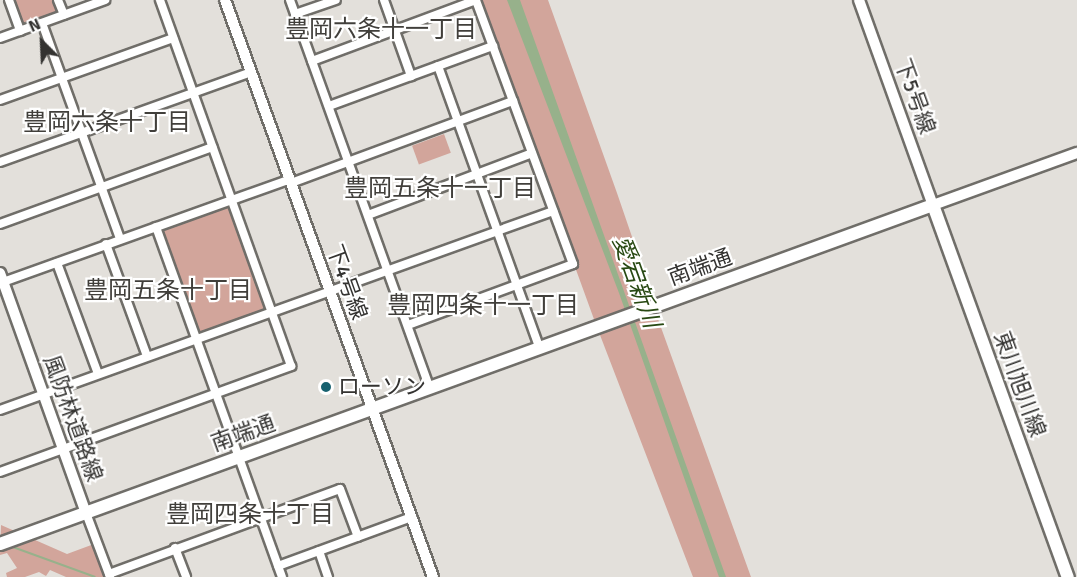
<!DOCTYPE html>
<meta charset="utf-8">
<style>
body{margin:0}
#map{position:relative;width:1077px;height:577px;overflow:hidden;background:#e3e0db;font-family:Signika,"Noto Sans JP",sans-serif}
div>[style]{position:absolute}
[style*='--x']{left:calc(var(--x)*1px);top:calc(var(--y)*1px);width:calc(var(--w)*1px);rotate:calc(var(--a)*1deg)}
.green>*{inset:0;background:#d2a59b;transform-origin:0 0}
.water>*{inset:0;background:#97b18b}
.stream>*{height:2px;margin:-1px;padding:0 1px;transform-origin:1px;border-radius:1px;background:#97b18b}
.roads{filter:drop-shadow(2px 0 #706e69) drop-shadow(-2px 0 #706e69) drop-shadow(0 2px #706e69) drop-shadow(0 -2px #706e69)}
.minor>*{height:8px;margin:-4px;padding:0 4px;transform-origin:4px;border-radius:4px;background:#fff}
.tertiary>*{height:10px;margin:-5px;padding:0 5px;transform-origin:5px;border-radius:5px;background:#fff}
.secondary>*{height:12px;margin:-6px;padding:0 6px;transform-origin:6px;border-radius:6px;background:#fff}
.dots>*{width:16px;height:16px;translate:-50% -50%;box-sizing:border-box;border:3px solid #fff;border-radius:50%}
span{translate:-50% -50%;white-space:nowrap;text-align:center;line-height:1.15;-webkit-text-stroke:4.5px #fff;paint-order:stroke}
.street-label{font-size:22px;color:#343331}
.poi-label{font-size:22px;color:#343331}
.left{translate:0 -50%;text-align:left}
.neighbourhood-label{font-size:24px;color:#413f3b}
.water-label{font-size:24px;color:#284913;font-style:italic}
.north{position:absolute;left:12px;top:12px;width:60px;height:60px;-webkit-text-stroke:4px #fff;paint-order:stroke;rotate:336deg;font-size:16px;font-weight:700;line-height:24px;text-align:center;color:#343331}
.north::after{content:'';display:block;margin:auto;width:21px;height:27px;background:#343331;clip-path:polygon(50% 0,100% 100%,50% 72%,0 100%)}
</style>
<div id="map">
<div class="green">
<div style="clip-path:polygon(12px 0,56px 0,61px 11px,21px 26px)"></div>
<div style="clip-path:polygon(478px 0,548px 0,617px 193px,654px 301px,654px 308px,751px 577px,693px 577px,595px 322px)"></div>
<div style="left:444px;top:134px;width:20px;height:34px;rotate:70deg"></div>
<div style="left:230px;top:206px;width:109px;height:73px;rotate:70deg"></div>
<div style="clip-path:polygon(1px 525px,67px 554px,94px 544px,106px 577px,66px 577px,50px 570px,46px 576px,39px 572px,25px 577px,7px 577px,6px 573px,17px 568px,7px 553px,0 555px)"></div>
</div>
<div class="water">
<div style="clip-path:polygon(507px 0,520px 0,726px 577px,719px 577px,619px 293px)"></div>
</div>
<div class="stream">
<div style="--x:10;--y:546;--w:90;--a:20"></div>
</div>
<div class="roads">
<div class="minor">
<div style="--x:9;--y:0;--w:33;--a:70"></div>
<div style="--x:58;--y:0;--w:16;--a:68"></div>
<div style="--x:290;--y:0;--w:410;--a:70.2"></div>
<div style="--x:384;--y:0;--w:81;--a:70.4"></div>
<div style="--x:295;--y:14;--w:43;--a:-18.9"></div>
<div style="--x:42;--y:23;--w:230;--a:70.1"></div>
<div style="--x:0;--y:38;--w:112;--a:-19.9"></div>
<div style="--x:312;--y:61;--w:175;--a:-20.4"></div>
<div style="--x:438;--y:66;--w:298;--a:70.2"></div>
<div style="--x:0;--y:100;--w:184;--a:-19.7"></div>
<div style="--x:329;--y:106;--w:175;--a:-20.1"></div>
<div style="--x:0;--y:162;--w:267;--a:-19.7"></div>
<div style="--x:291;--y:183;--w:237;--a:-20.3"></div>
<div style="--x:368;--y:215;--w:175;--a:-20.7"></div>
<div style="--x:0;--y:224;--w:226;--a:-19.9"></div>
<div style="--x:156;--y:227;--w:372;--a:70.2"></div>
<div style="--x:106;--y:244;--w:119;--a:69.9"></div>
<div style="--x:57;--y:263;--w:118;--a:69.7"></div>
<div style="--x:3;--y:282;--w:305;--a:-19.7"></div>
<div style="--x:408;--y:325;--w:176;--a:-20.3"></div>
<div style="--x:573;--y:264;--w:281;--a:-110.2"></div>
<div style="--x:0;--y:410;--w:588;--a:-19.79"></div>
<div style="--x:0;--y:472;--w:310;--a:-20"></div>
<div style="--x:291;--y:366;--w:389;--a:-109.7"></div>
<div style="--x:86;--y:513;--w:68;--a:69.4"></div>
<div style="--x:175;--y:548;--w:31;--a:69"></div>
<div style="--x:319;--y:551;--w:28;--a:71"></div>
<div style="--x:278;--y:566;--w:143;--a:-20.1"></div>
<div style="--x:109;--y:574;--w:246;--a:-20.2"></div>
<div style="--x:340;--y:489;--w:51;--a:69.4"></div>
</div>
<div class="tertiary">
<div style="--x:225;--y:0;--w:613;--a:70.18"></div>
<div style="--x:859;--y:0;--w:218;--a:70.2"></div>
<div style="--x:933;--y:205;--w:153;--a:-19.9"></div>
<div style="--x:0;--y:273;--w:255;--a:70.3"></div>
</div>
<div class="secondary">
<div style="--x:0;--y:544;--w:993;--a:-19.97"></div>
<div style="--x:933;--y:205;--w:396;--a:70.1"></div>
</div>
</div>
<div class="dots">
<div style="left:326px;top:387px;background:#17616f"></div>
</div>
<div class="street-label">
<span style="left:915px;top:96px;rotate:70deg">下5号線</span>
<span style="left:700px;top:267px;rotate:-20deg">南端通</span>
<span style="left:347px;top:282px;rotate:70deg">下4号線</span>
<span style="left:1020px;top:384px;rotate:70deg">東川旭川線</span>
<span style="left:73px;top:418px;rotate:70deg">風防林道路線</span>
<span style="left:243px;top:433px;rotate:-20deg">南端通</span>
</div>
<div class="poi-label">
<span class="left" style="left:338px;top:387px">ローソン</span>
</div>
<div class="neighbourhood-label">
<span style="left:381px;top:30px">豊岡六条十一丁目</span>
<span style="left:107px;top:123px">豊岡六条十丁目</span>
<span style="left:440px;top:189px">豊岡五条十一丁目</span>
<span style="left:168px;top:291px">豊岡五条十丁目</span>
<span style="left:483px;top:306px">豊岡四条十一丁目</span>
<span style="left:250px;top:515px">豊岡四条十丁目</span>
</div>
<div class="water-label">
<span style="left:636px;top:282px;rotate:70deg">愛宕新川</span>
</div>
<div class="north">N</div>
</div>
